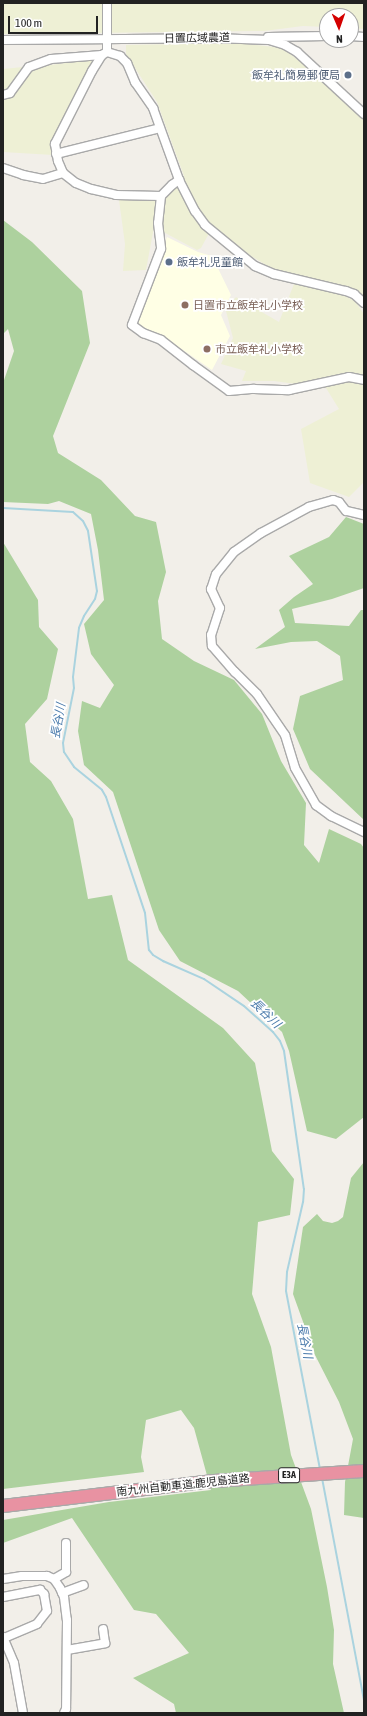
<!DOCTYPE html>
<meta charset="utf-8">
<style>
body{margin:0}
#map{position:relative;width:367px;height:1716px;overflow:hidden;background:#f2efe9;font-family:"Asap Condensed","Noto Sans JP",sans-serif}
div>[style]{position:absolute}
[style*='--x']{left:calc(var(--x)*1px);top:calc(var(--y)*1px);width:calc(var(--w)*1px);rotate:calc(var(--a)*1deg)}
.education>*{inset:0;background:#ffffe5}
.farmland>*{inset:0;background:#eef0d5}
.forest>*{inset:0;background:#add19e}
.stream>*{height:2px;margin:-1px;padding:0 1px;transform-origin:1px;border-radius:1px;background:#aad3df}
.roads{filter:drop-shadow(1px 0 #a9a9a9) drop-shadow(-1px 0 #a9a9a9) drop-shadow(0 1px #a9a9a9) drop-shadow(0 -1px #a9a9a9)}
.minor>*{height:8px;margin:-4px;padding:0 4px;transform-origin:4px;border-radius:4px;background:#fff}
.highway>*{height:12px;margin:-6px;padding:0 6px;transform-origin:6px;border-radius:6px;background:#e892a2}
.dots>*{width:11px;height:11px;translate:-50% -50%;box-sizing:border-box;border:2px solid #fff;border-radius:50%}
span{translate:-50% -50%;white-space:nowrap;text-align:center;line-height:1.15;-webkit-text-stroke:3.5px #fff;paint-order:stroke}
.shield-label span{padding:1px 3px;background:#fff;border:1px solid;border-radius:3px;-webkit-text-stroke-width:0}
.shield-label{font-size:10px;color:#222;font-weight:700}
.street-label{font-size:11px;color:#222}
.service-label{font-size:11px;color:#4e5e75}
.right{translate:-100% -50%;text-align:right}
.left{translate:0 -50%;text-align:left}
.education-label{font-size:11px;color:#785e54}
.water-label{font-size:12px;color:#4a7aab;font-style:italic}
.frame{position:absolute;inset:0;border:4px solid #222;pointer-events:none}
.north{position:absolute;left:319px;top:8px;width:40px;height:40px;box-sizing:border-box;background:#fff;border:1px solid #a7a7a7;border-radius:50%;rotate:178deg;font-size:11px;font-weight:700;line-height:16px;text-align:center;color:#222}
.north::after{content:'';display:block;margin:auto;width:14px;height:18px;background:#d40000;clip-path:polygon(50% 0,100% 100%,50% 72%,0 100%)}
.scale{position:absolute;left:8px;top:16px;width:90px;height:18px;box-sizing:border-box;border:2px solid #222;border-top:0;padding-left:5px;font-size:12px;line-height:14px;white-space:nowrap;color:#222;-webkit-text-stroke:3px #fff;paint-order:stroke}
</style>
<div id="map">
<div class="education">
<div style="clip-path:polygon(167px 237px,198px 252px,212px 256px,231px 295px,221px 315px,230px 336px,212px 370px,180px 348px,138px 324px)"></div>
</div>
<div class="farmland">
<div style="clip-path:polygon(3px 3px,364px 3px,364px 29px,351px 28px,351px 16px,327px 16px,327px 27px,303px 26px,264px 31px,3px 34px)"></div>
<div style="clip-path:polygon(239px 43px,283px 48px,329px 85px,364px 121px,364px 296px,360px 293px,332px 283px,285px 273px,266px 265px,251px 256px,213px 226px,201px 248px,197px 250px,154px 227px,146px 270px,123px 271px,125px 244px,119px 200px,156px 200px,163px 205px,166px 195px,170px 190px,176px 189px,184px 176px,157px 102px,126px 54px,126px 45px)"></div>
<div style="clip-path:polygon(96px 59px,53px 155px,3px 152px,3px 69px,23px 67px,31px 72px,43px 66px)"></div>
<div style="clip-path:polygon(294px 284px,343px 295px,355px 301px,364px 314px,364px 482px,349px 497px,310px 483px,301px 429px,339px 409px,326px 388px,274px 381px,242px 381px,246px 371px,221px 364px,233px 338px,226px 311px,236px 297px,279px 322px)"></div>
</div>
<div class="forest">
<div style="clip-path:polygon(3px 220px,32px 242px,82px 291px,90px 343px,53px 436px,58px 453px,101px 480px,135px 516px,156px 522px,166px 572px,158px 601px,162px 639px,194px 661px,234px 680px,262px 714px,281px 761px,306px 803px,304px 845px,319px 863px,329px 829px,361px 844px,364px 848px,364px 1117px,336px 1139px,307px 1131px,289px 1051px,282px 1032px,238px 991px,180px 961px,159px 930px,113px 792px,84px 765px,78px 731px,82px 701px,100px 708px,114px 685px,91px 654px,84px 624px,104px 600px,98px 550px,91px 514px,59px 501px,48px 504px,3px 502px,3px 383px,14px 351px,8px 329px,3px 334px)"></div>
<div style="clip-path:polygon(346px 517px,364px 524px,364px 588px,332px 599px,292px 609px,295px 623px,349px 626px,361px 610px,364px 610px,364px 820px,310px 769px,293px 729px,300px 696px,343px 680px,340px 656px,317px 641px,291px 642px,255px 649px,285px 627px,279px 610px,294px 597px,313px 584px,289px 556px,329px 537px)"></div>
<div style="clip-path:polygon(3px 542px,38px 600px,39px 627px,58px 649px,47px 699px,25px 724px,30px 762px,51px 781px,73px 819px,88px 899px,112px 895px,128px 960px,223px 1028px,255px 1063px,272px 1151px,294px 1179px,290px 1215px,258px 1222px,252px 1294px,271px 1347px,291px 1455px,311px 1509px,327px 1587px,334px 1630px,333px 1664px,344px 1713px,176px 1713px,174px 1704px,133px 1678px,189px 1653px,156px 1614px,134px 1610px,72px 1518px,3px 1543px,3px 1520px,109px 1502px,211px 1490px,194px 1428px,181px 1410px,146px 1420px,141px 1457px,144px 1472px,3px 1489px)"></div>
<div style="clip-path:polygon(364px 1162px,364px 1518px,344px 1515px,345px 1482px,353px 1439px,339px 1402px,315px 1355px,293px 1294px,303px 1227px,317px 1214px,323px 1221px,332px 1223px,338px 1221px,343px 1217px,351px 1178px)"></div>
</div>
<div class="stream">
<div style="--x:3;--y:508;--w:70;--a:3.3"></div>
<div style="--x:73;--y:512;--w:13;--a:42"></div>
<div style="--x:83;--y:521;--w:11;--a:63"></div>
<div style="--x:88;--y:531;--w:61;--a:81.5"></div>
<div style="--x:97;--y:591;--w:8;--a:104"></div>
<div style="--x:95;--y:599;--w:20;--a:123"></div>
<div style="--x:84;--y:616;--w:13;--a:113"></div>
<div style="--x:79;--y:628;--w:49;--a:97"></div>
<div style="--x:73;--y:677;--w:11;--a:85"></div>
<div style="--x:74;--y:688;--w:56;--a:101.3"></div>
<div style="--x:63;--y:743;--w:9;--a:84"></div>
<div style="--x:64;--y:752;--w:18;--a:56"></div>
<div style="--x:74;--y:767;--w:36;--a:39"></div>
<div style="--x:102;--y:790;--w:8;--a:60"></div>
<div style="--x:106;--y:797;--w:122;--a:71.4"></div>
<div style="--x:145;--y:913;--w:37;--a:84"></div>
<div style="--x:149;--y:950;--w:6;--a:51"></div>
<div style="--x:153;--y:955;--w:12;--a:31"></div>
<div style="--x:163;--y:961;--w:45;--a:23.7"></div>
<div style="--x:204;--y:979;--w:48;--a:34"></div>
<div style="--x:244;--y:1006;--w:39;--a:42"></div>
<div style="--x:273;--y:1032;--w:11;--a:52"></div>
<div style="--x:280;--y:1041;--w:11;--a:68"></div>
<div style="--x:284;--y:1051;--w:139;--a:81.8"></div>
<div style="--x:304;--y:1189;--w:13;--a:94"></div>
<div style="--x:303;--y:1202;--w:72;--a:102.9"></div>
<div style="--x:287;--y:1272;--w:19;--a:93"></div>
<div style="--x:286;--y:1291;--w:181;--a:79.2"></div>
<div style="--x:322;--y:1478;--w:226;--a:79.3"></div>
</div>
<div class="roads">
<div class="minor">
<div style="--x:351;--y:36;--w:13;--a:4"></div>
<div style="--x:268;--y:37;--w:59;--a:-1"></div>
<div style="--x:3;--y:40;--w:211;--a:-0.5"></div>
<div style="--x:214;--y:38;--w:55;--a:2.1"></div>
<div style="--x:269;--y:40;--w:17;--a:17"></div>
<div style="--x:285;--y:45;--w:14;--a:30"></div>
<div style="--x:297;--y:52;--w:91;--a:42.8"></div>
<div style="--x:107;--y:52;--w:49;--a:-90"></div>
<div style="--x:102;--y:55;--w:19;--a:122"></div>
<div style="--x:92;--y:71;--w:82;--a:116.9"></div>
<div style="--x:55;--y:144;--w:17;--a:80"></div>
<div style="--x:58;--y:161;--w:13;--a:67"></div>
<div style="--x:63;--y:173;--w:16;--a:38"></div>
<div style="--x:76;--y:183;--w:16;--a:22"></div>
<div style="--x:91;--y:189;--w:26;--a:13"></div>
<div style="--x:116;--y:195;--w:45;--a:1.3"></div>
<div style="--x:161;--y:196;--w:16;--a:-45"></div>
<div style="--x:172;--y:185;--w:9;--a:-36"></div>
<div style="--x:3;--y:95;--w:7;--a:-16"></div>
<div style="--x:10;--y:93;--w:32;--a:-54"></div>
<div style="--x:29;--y:67;--w:23;--a:-20"></div>
<div style="--x:51;--y:59;--w:51;--a:-4.5"></div>
<div style="--x:102;--y:55;--w:6;--a:-31"></div>
<div style="--x:107;--y:52;--w:14;--a:17"></div>
<div style="--x:120;--y:56;--w:10;--a:45"></div>
<div style="--x:127;--y:63;--w:21;--a:67"></div>
<div style="--x:135;--y:82;--w:32;--a:55"></div>
<div style="--x:153;--y:108;--w:77;--a:70.1"></div>
<div style="--x:179;--y:180;--w:35;--a:63"></div>
<div style="--x:195;--y:211;--w:17;--a:54"></div>
<div style="--x:205;--y:225;--w:65;--a:39.4"></div>
<div style="--x:255;--y:266;--w:21;--a:23"></div>
<div style="--x:274;--y:274;--w:74;--a:13.3"></div>
<div style="--x:346;--y:291;--w:9;--a:21"></div>
<div style="--x:354;--y:294;--w:13;--a:42"></div>
<div style="--x:56;--y:154;--w:107;--a:-14"></div>
<div style="--x:3;--y:168;--w:21;--a:19"></div>
<div style="--x:23;--y:175;--w:20;--a:11"></div>
<div style="--x:43;--y:179;--w:21;--a:-17"></div>
<div style="--x:161;--y:196;--w:27;--a:96"></div>
<div style="--x:158;--y:223;--w:26;--a:83"></div>
<div style="--x:161;--y:249;--w:81;--a:110.9"></div>
<div style="--x:132;--y:325;--w:14;--a:36"></div>
<div style="--x:143;--y:333;--w:19;--a:21"></div>
<div style="--x:161;--y:340;--w:41;--a:38"></div>
<div style="--x:193;--y:365;--w:44;--a:35.8"></div>
<div style="--x:229;--y:391;--w:25;--a:-5"></div>
<div style="--x:254;--y:389;--w:35;--a:2"></div>
<div style="--x:289;--y:390;--w:61;--a:-12.2"></div>
<div style="--x:349;--y:377;--w:15;--a:11"></div>
<div style="--x:364;--y:515;--w:18;--a:-167"></div>
<div style="--x:346;--y:511;--w:11;--a:-128"></div>
<div style="--x:339;--y:502;--w:6;--a:-162"></div>
<div style="--x:333;--y:500;--w:25;--a:164"></div>
<div style="--x:309;--y:507;--w:55;--a:151.6"></div>
<div style="--x:261;--y:533;--w:33;--a:145"></div>
<div style="--x:234;--y:552;--w:28;--a:129"></div>
<div style="--x:216;--y:574;--w:16;--a:108"></div>
<div style="--x:211;--y:589;--w:21;--a:65"></div>
<div style="--x:220;--y:608;--w:28;--a:108"></div>
<div style="--x:211;--y:635;--w:11;--a:85"></div>
<div style="--x:212;--y:646;--w:35;--a:49"></div>
<div style="--x:235;--y:672;--w:31;--a:45"></div>
<div style="--x:257;--y:694;--w:50;--a:55.7"></div>
<div style="--x:285;--y:735;--w:34;--a:73"></div>
<div style="--x:295;--y:768;--w:43;--a:60.4"></div>
<div style="--x:316;--y:805;--w:19;--a:36"></div>
<div style="--x:331;--y:816;--w:37;--a:26"></div>
<div style="--x:3;--y:1579;--w:19;--a:-9"></div>
<div style="--x:22;--y:1576;--w:25;--a:0"></div>
<div style="--x:47;--y:1576;--w:8;--a:23"></div>
<div style="--x:54;--y:1579;--w:11;--a:56"></div>
<div style="--x:60;--y:1588;--w:10;--a:66"></div>
<div style="--x:64;--y:1597;--w:23;--a:83"></div>
<div style="--x:67;--y:1620;--w:89;--a:90.6"></div>
<div style="--x:66;--y:1709;--w:4;--a:117"></div>
<div style="--x:54;--y:1579;--w:14;--a:-30"></div>
<div style="--x:66;--y:1572;--w:29;--a:-90"></div>
<div style="--x:62;--y:1593;--w:23;--a:-20"></div>
<div style="--x:3;--y:1597;--w:38;--a:-11"></div>
<div style="--x:40;--y:1590;--w:6;--a:45"></div>
<div style="--x:44;--y:1594;--w:17;--a:80"></div>
<div style="--x:47;--y:1611;--w:16;--a:128"></div>
<div style="--x:37;--y:1624;--w:36;--a:157"></div>
<div style="--x:3;--y:1637;--w:28;--a:67"></div>
<div style="--x:14;--y:1663;--w:51;--a:79.8"></div>
<div style="--x:67;--y:1650;--w:39;--a:-10"></div>
<div style="--x:105;--y:1643;--w:14;--a:-98"></div>
</div>
<div class="highway">
<div style="--x:3;--y:1506;--w:212;--a:-6.8"></div>
<div style="--x:214;--y:1481;--w:150;--a:-3.8"></div>
</div>
</div>
<div class="dots">
<div style="left:348px;top:75px;background:#5c6f8a"></div>
<div style="left:169px;top:262px;background:#5c6f8a"></div>
<div style="left:185px;top:305px;background:#8d6e63"></div>
<div style="left:207px;top:349px;background:#8d6e63"></div>
</div>
<div class="shield-label">
<span style="left:289px;top:1475px">E3A</span>
</div>
<div class="street-label">
<span style="left:197px;top:38px;rotate:-1deg">日置広域農道</span>
<span style="left:183px;top:1485px;rotate:-6deg">南九州自動車道;鹿児島道路</span>
</div>
<div class="service-label">
<span class="right" style="left:340px;top:75px">飯牟礼簡易郵便局</span>
<span class="left" style="left:177px;top:262px">飯牟礼児童館</span>
</div>
<div class="education-label">
<span class="left" style="left:193px;top:305px">日置市立飯牟礼小学校</span>
<span class="left" style="left:215px;top:349px">市立飯牟礼小学校</span>
</div>
<div class="water-label">
<span style="left:59px;top:721px;rotate:-80deg">長谷川</span>
<span style="left:265px;top:1014px;rotate:44deg">長谷川</span>
<span style="left:304px;top:1341px;rotate:79deg">長谷川</span>
</div>
<div class="frame"></div>
<div class="north">N</div>
<div class="scale">100 m</div>
</div>
